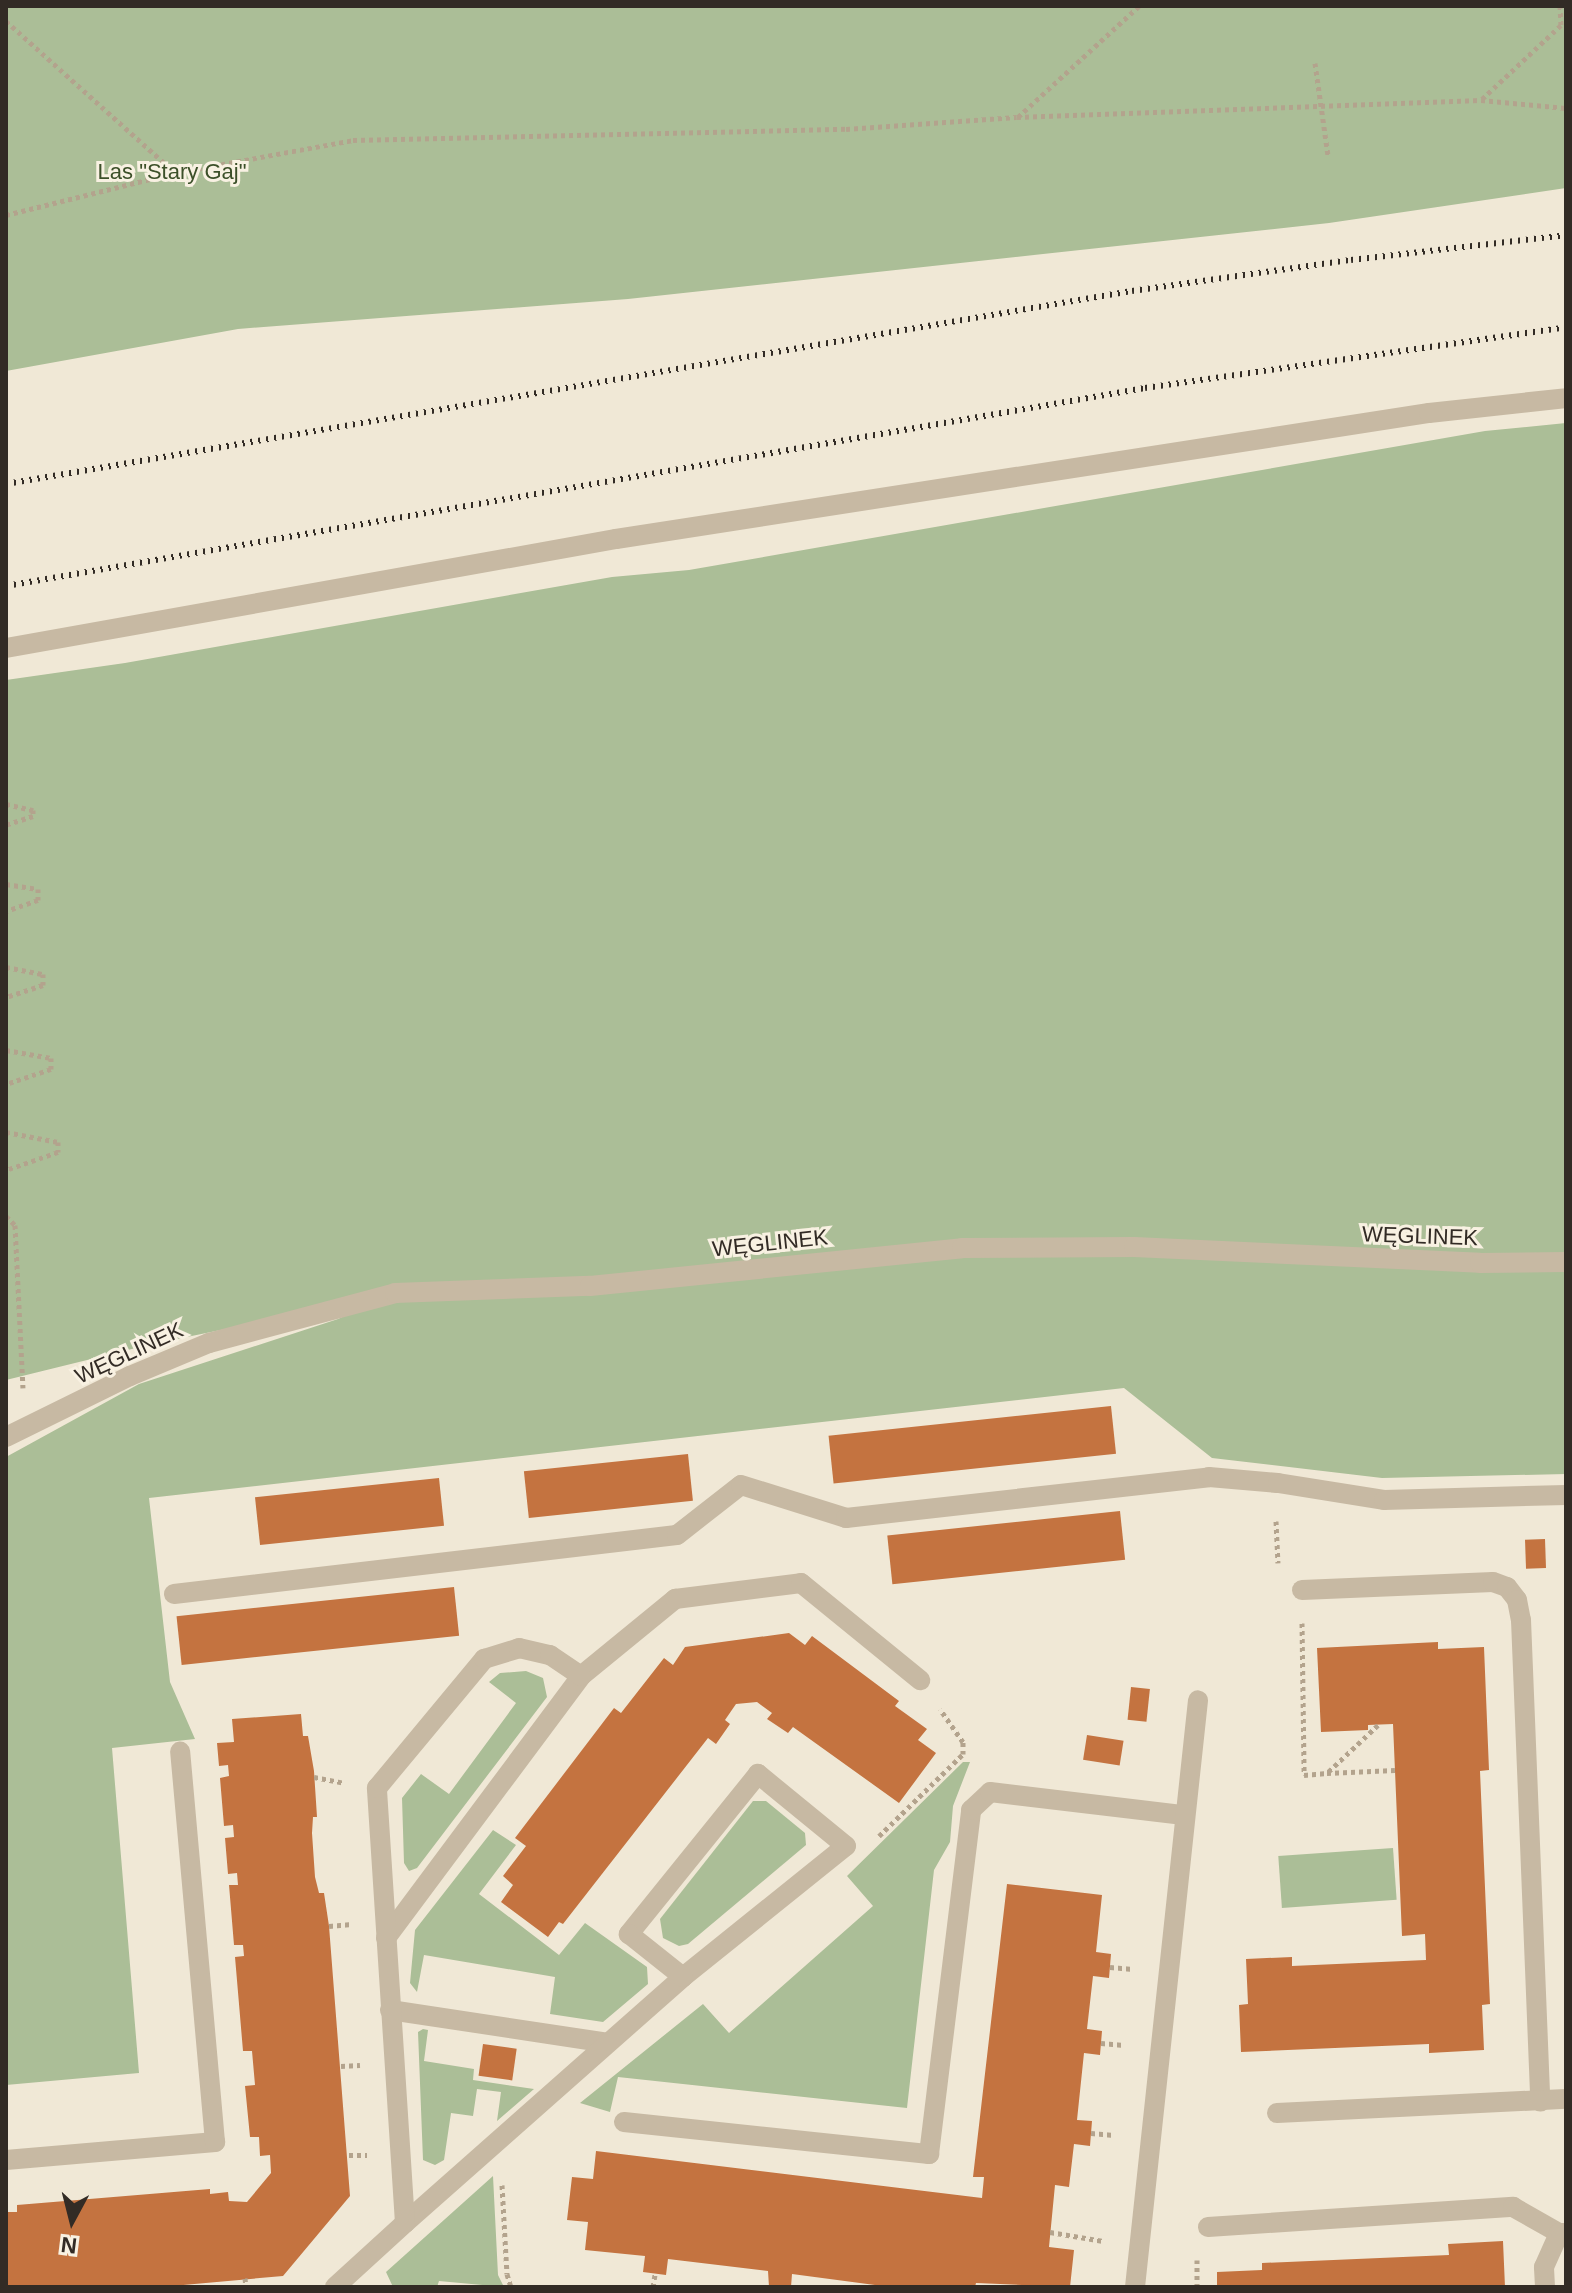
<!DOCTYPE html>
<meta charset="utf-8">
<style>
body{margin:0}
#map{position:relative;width:1572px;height:2293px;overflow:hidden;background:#f0e8d6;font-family:Helvetica,sans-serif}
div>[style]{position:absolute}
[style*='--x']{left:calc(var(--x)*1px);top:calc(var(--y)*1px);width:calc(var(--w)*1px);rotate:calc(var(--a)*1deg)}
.green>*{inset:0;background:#abbe97;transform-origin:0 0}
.building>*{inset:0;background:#c47340;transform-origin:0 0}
.path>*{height:5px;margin-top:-2.5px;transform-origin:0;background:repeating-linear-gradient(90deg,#b3a38d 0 4px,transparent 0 8px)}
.service>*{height:20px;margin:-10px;padding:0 10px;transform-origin:10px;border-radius:10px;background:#c7b9a3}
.minor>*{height:20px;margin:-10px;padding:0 10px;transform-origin:10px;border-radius:10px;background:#c7b9a3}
.rail>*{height:6px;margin-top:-3px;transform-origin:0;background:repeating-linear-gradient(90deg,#322b25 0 2px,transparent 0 8px)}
span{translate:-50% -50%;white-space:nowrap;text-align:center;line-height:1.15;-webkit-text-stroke:6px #f8f1e2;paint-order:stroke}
.park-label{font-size:22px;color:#3c5029}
.street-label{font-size:22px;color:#322b25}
.frame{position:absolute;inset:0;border:8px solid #322b25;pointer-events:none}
.north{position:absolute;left:32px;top:2181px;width:80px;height:80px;-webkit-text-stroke:6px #f8f1e2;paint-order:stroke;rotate:187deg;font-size:22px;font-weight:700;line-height:32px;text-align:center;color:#322b25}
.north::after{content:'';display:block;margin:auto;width:28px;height:36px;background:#322b25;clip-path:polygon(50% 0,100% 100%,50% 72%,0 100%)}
</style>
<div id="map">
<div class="green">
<div style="clip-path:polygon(6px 6px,1566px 6px,1566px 188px,1329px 223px,628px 299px,238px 329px,6px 371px)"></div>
<div style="clip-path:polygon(1566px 423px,1566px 1474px,1382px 1478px,1212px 1458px,1124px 1388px,149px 1498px,170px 1682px,195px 1739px,112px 1748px,139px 2073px,6px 2085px,6px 1457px,139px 1384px,338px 1319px,390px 1295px,148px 1345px,6px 1380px,6px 680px,125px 663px,612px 577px,689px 570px,1485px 431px)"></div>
<div style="clip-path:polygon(526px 1671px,543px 1678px,547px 1697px,417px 1868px,409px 1871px,404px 1863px,402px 1798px,421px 1774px,449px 1794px,516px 1703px,489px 1682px,500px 1673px)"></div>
<div style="clip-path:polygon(963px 1762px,970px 1762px,953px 1806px,950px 1842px,934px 1870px,907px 2108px,618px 2077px,610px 2112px,580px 2103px,703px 2004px,729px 2033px,873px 1906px,847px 1876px)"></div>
<div style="clip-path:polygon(753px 1801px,766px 1801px,805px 1833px,806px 1845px,688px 1944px,679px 1946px,663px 1938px,660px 1919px)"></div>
<div style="clip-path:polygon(493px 1830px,516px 1845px,479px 1894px,559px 1955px,585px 1923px,647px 1967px,648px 1984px,603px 2022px,550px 2014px,555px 1977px,424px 1955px,417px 1992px,410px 1983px,415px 1930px)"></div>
<div style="left:1393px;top:1848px;width:52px;height:115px;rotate:86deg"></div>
<div style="clip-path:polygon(423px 2029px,428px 2030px,424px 2061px,474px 2069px,473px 2080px,534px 2089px,497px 2121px,501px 2092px,477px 2089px,473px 2116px,451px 2113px,444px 2160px,435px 2165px,423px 2160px,418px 2032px)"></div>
<div style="clip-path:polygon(493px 2176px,498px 2275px,504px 2287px,439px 2281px,437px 2287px,393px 2287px,386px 2272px)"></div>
</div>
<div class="building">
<div style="left:1111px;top:1406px;width:48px;height:284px;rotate:84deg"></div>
<div style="left:688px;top:1454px;width:47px;height:165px;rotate:84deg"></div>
<div style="left:439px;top:1478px;width:48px;height:185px;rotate:84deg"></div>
<div style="left:1120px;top:1511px;width:49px;height:234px;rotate:84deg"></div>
<div style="left:1545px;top:1539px;width:29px;height:20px;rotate:88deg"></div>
<div style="left:454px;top:1587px;width:49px;height:279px;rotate:84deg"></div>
<div style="clip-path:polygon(789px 1633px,805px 1645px,812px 1636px,899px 1701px,895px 1706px,927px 1729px,918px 1740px,936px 1753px,899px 1803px,793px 1727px,788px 1733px,767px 1719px,772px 1713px,757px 1702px,736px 1704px,725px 1720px,730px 1724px,716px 1744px,708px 1738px,563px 1924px,559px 1922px,548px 1937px,501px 1902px,513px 1885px,503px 1876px,526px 1846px,515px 1838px,614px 1708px,621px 1713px,664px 1658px,673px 1665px,685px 1647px)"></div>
<div style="clip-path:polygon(1438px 1642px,1438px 1649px,1484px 1647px,1489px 1770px,1480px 1771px,1490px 2004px,1482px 2005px,1484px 2050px,1429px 2053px,1429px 2044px,1241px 2052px,1239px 2005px,1248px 2004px,1246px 1959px,1292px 1957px,1292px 1966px,1426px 1960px,1425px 1934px,1402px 1936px,1393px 1724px,1368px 1725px,1368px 1730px,1321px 1732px,1317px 1648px)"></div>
<div style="left:1131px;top:1687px;width:19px;height:33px;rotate:6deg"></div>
<div style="clip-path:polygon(301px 1714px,303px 1736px,308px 1736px,314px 1771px,317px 1817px,313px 1817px,312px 1833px,315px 1877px,319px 1893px,324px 1893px,329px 1926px,350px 2196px,283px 2276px,161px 2287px,6px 2287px,6px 2212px,17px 2212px,17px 2205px,210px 2189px,210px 2194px,228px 2192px,229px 2201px,247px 2202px,271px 2173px,270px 2155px,260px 2156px,259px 2137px,250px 2137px,245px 2086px,255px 2085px,252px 2051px,243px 2051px,235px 1957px,244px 1956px,243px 1945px,234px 1945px,229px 1885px,238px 1885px,237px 1873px,228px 1874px,225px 1838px,234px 1837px,233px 1825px,224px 1826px,220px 1778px,229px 1776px,228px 1765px,219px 1766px,217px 1743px,234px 1742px,232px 1719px)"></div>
<div style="left:1087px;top:1735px;width:37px;height:25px;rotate:9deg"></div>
<div style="clip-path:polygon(1007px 1884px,1102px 1895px,1096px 1952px,1111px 1954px,1109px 1978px,1093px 1976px,1087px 2029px,1102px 2031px,1100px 2055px,1084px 2053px,1077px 2120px,1092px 2121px,1090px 2146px,1074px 2144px,1069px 2187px,1055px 2185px,1049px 2247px,1074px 2250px,1070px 2287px,976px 2283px,975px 2287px,890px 2287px,792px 2274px,791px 2287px,769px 2287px,768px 2271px,668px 2259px,666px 2275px,643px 2272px,645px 2256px,585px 2250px,588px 2222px,567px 2220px,572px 2177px,593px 2179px,596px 2151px,982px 2198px,984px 2177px,973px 2177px)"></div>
<div style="left:483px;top:2044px;width:34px;height:32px;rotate:8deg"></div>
<div style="clip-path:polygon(1503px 2241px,1505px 2287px,1217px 2287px,1217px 2272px,1262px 2270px,1262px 2263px,1449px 2255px,1448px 2244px)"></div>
</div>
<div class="path">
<div style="--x:6;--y:21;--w:226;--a:41.9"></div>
<div style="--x:1315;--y:63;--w:93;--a:82"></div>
<div style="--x:1482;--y:99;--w:108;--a:-43.1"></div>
<div style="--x:1561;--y:25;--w:19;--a:-93"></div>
<div style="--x:1018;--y:117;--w:164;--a:-42.5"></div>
<div style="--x:6;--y:215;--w:173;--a:-14"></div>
<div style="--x:174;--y:173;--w:182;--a:-10.4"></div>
<div style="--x:353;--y:140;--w:493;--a:-1.3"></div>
<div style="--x:846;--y:129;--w:171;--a:-4"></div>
<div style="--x:1017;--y:117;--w:464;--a:-2.1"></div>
<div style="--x:1481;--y:100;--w:85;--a:5.4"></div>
<div style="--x:6;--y:804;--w:28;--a:13"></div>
<div style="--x:33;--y:810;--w:6;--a:90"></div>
<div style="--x:33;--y:816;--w:28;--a:162"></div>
<div style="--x:6;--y:884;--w:32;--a:9"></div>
<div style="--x:38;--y:889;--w:11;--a:90"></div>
<div style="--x:38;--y:900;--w:34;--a:161"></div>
<div style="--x:6;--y:967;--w:38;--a:11"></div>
<div style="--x:43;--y:974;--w:11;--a:90"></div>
<div style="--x:43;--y:985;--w:39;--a:162"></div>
<div style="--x:6;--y:1050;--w:46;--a:10.1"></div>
<div style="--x:51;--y:1058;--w:11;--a:90"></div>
<div style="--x:51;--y:1069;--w:47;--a:161.6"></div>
<div style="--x:6;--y:1132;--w:53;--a:10.9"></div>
<div style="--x:58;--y:1142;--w:10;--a:90"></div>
<div style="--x:58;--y:1152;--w:55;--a:160.9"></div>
<div style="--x:6;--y:1216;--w:13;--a:45"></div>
<div style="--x:15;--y:1225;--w:163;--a:87.2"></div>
<div style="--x:1276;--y:1521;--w:42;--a:87.3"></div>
<div style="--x:1302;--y:1623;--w:152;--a:89.2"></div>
<div style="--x:1304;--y:1775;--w:23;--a:-5"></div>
<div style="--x:1378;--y:1725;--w:70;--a:136.7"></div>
<div style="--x:1327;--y:1773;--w:68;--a:-2.5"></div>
<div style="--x:314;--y:1777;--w:31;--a:11"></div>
<div style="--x:879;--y:1836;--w:117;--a:-44.3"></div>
<div style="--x:963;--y:1754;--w:12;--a:-90"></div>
<div style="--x:963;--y:1742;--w:40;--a:-124.9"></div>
<div style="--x:329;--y:1926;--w:23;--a:-5"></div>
<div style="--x:1110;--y:1967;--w:23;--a:5"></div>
<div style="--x:1101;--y:2043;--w:23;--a:5"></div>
<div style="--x:341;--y:2066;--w:19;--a:-3"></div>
<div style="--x:1091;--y:2133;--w:23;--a:5"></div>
<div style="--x:349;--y:2155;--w:18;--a:0"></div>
<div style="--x:502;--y:2185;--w:89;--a:86.8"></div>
<div style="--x:507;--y:2274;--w:14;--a:73"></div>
<div style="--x:1050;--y:2232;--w:54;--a:9.6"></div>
<div style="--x:1197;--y:2260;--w:27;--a:90"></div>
<div style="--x:245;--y:2278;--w:9;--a:84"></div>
<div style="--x:653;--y:2287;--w:13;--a:-81"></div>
</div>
<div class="service">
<div style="--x:1302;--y:1590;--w:191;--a:-2.4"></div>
<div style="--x:1493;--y:1582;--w:15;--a:20"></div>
<div style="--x:1507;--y:1587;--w:16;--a:52"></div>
<div style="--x:1517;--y:1600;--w:20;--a:79"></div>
<div style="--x:1521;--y:1620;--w:482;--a:87.7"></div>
<div style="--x:174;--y:1594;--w:506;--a:-6.69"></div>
<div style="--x:677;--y:1535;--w:81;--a:-38"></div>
<div style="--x:741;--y:1485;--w:110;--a:17.4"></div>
<div style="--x:846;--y:1518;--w:365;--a:-6.4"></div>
<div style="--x:1209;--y:1477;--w:69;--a:5"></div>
<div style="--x:1278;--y:1483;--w:107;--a:9.1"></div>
<div style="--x:1384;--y:1500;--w:182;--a:-1.6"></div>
<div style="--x:386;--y:1938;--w:327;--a:-53.3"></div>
<div style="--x:581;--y:1676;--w:122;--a:-39.3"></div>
<div style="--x:675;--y:1599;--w:127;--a:-7.2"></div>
<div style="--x:801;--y:1583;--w:154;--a:39.2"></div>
<div style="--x:390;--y:2010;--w:219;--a:8.6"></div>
<div style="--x:1277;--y:2113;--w:289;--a:-2.8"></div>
<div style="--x:624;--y:2122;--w:307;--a:6"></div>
<div style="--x:929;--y:2154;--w:347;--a:-83"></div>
<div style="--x:971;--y:1810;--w:26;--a:-43"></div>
<div style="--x:990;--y:1792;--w:195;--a:6.8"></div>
<div style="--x:6;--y:2160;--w:210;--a:-4.9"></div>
<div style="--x:215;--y:2142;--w:392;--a:-95.1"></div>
<div style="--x:405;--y:2223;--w:371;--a:-41.5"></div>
<div style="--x:683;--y:1977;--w:209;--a:-38.8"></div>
<div style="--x:846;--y:1846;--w:114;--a:-140.7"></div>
<div style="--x:758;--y:1774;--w:206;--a:128.9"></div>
<div style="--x:629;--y:1934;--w:69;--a:38.5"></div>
<div style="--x:1208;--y:2227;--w:306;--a:-3.8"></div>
<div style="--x:1513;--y:2207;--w:53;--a:29.5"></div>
<div style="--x:1559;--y:2233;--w:7;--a:0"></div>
<div style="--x:335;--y:2287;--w:95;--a:-42.4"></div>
<div style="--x:405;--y:2223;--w:436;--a:-93.7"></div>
<div style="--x:377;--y:1788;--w:168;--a:-50.3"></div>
<div style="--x:484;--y:1659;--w:37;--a:-17"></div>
<div style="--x:519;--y:1648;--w:32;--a:13"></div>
<div style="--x:550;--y:1655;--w:37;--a:34"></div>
<div style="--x:1135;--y:2287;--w:590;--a:-83.87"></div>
<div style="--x:1545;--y:2287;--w:20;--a:-93"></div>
<div style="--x:1544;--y:2267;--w:37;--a:-66"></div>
</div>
<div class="minor">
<div style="--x:6;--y:648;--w:620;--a:-10.13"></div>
<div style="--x:616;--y:539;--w:823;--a:-8.81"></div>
<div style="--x:1429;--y:413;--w:138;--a:-6.2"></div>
<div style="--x:6;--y:1437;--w:138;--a:-26.2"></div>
<div style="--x:130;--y:1376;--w:86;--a:-22.7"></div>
<div style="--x:209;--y:1343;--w:193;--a:-15"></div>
<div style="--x:395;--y:1293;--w:195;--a:-2.1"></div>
<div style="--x:590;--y:1286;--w:374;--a:-5.8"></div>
<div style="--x:962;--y:1248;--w:172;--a:-0.3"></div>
<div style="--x:1134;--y:1247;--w:346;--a:2.6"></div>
<div style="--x:1480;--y:1263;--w:86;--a:-0.7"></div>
</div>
<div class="rail">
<div style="--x:6;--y:484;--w:1142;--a:-9.73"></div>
<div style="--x:1132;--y:291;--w:221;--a:-8.1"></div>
<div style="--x:1351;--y:260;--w:216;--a:-6.6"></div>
<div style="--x:6;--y:586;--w:1156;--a:-9.86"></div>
<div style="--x:1145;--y:388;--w:425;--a:-8.2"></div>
</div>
<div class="park-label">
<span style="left:172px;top:172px">Las "Stary Gaj"</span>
</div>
<div class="street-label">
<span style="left:1420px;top:1236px;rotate:2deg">WĘGLINEK</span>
<span style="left:770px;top:1243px;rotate:-6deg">WĘGLINEK</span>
<span style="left:129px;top:1353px;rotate:-25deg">WĘGLINEK</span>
</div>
<div class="frame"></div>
<div class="north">N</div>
</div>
